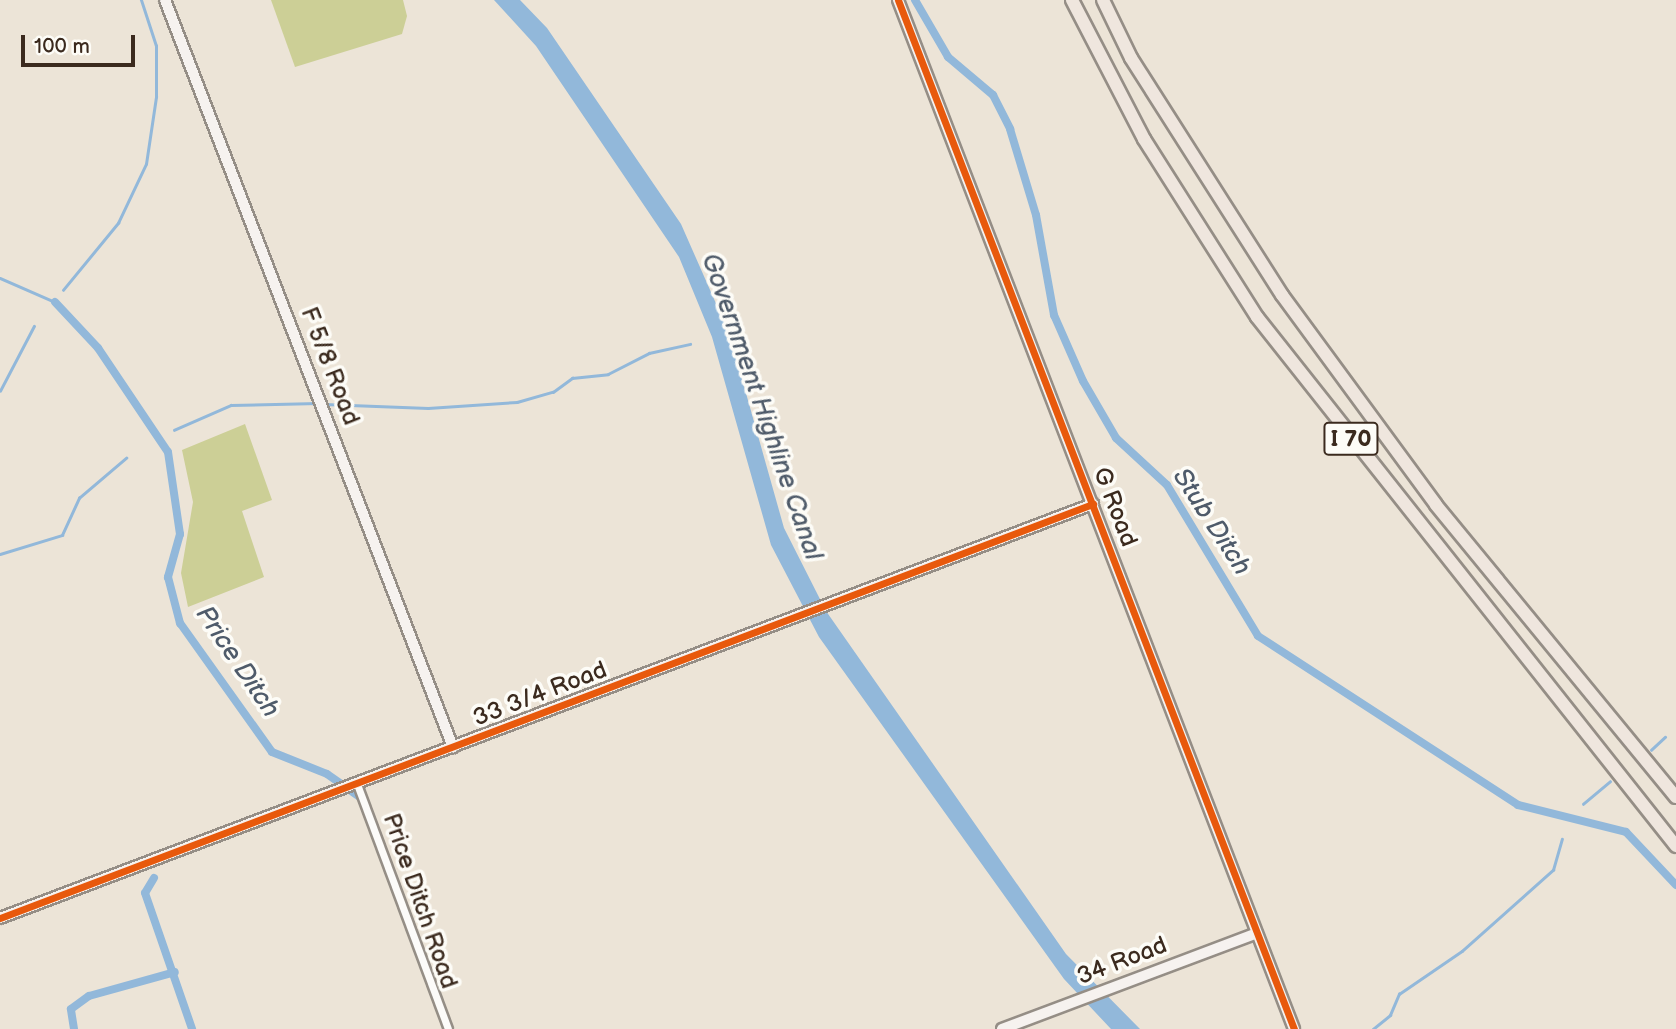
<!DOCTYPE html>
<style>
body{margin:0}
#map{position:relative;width:1676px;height:1029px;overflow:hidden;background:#ece4d7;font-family:"Balsamiq Sans",sans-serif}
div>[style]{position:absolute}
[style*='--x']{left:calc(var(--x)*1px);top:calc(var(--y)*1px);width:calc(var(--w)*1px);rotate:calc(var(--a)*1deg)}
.green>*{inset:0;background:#cccf96}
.water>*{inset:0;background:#92b8da}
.stream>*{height:2.5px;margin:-1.25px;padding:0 1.25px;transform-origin:1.25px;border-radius:1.25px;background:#92b8da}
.canal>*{height:8px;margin:-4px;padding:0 4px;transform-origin:4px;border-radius:4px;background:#92b8da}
.roads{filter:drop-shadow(2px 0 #958e86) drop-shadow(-2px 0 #958e86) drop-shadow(0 2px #958e86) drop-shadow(0 -2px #958e86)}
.street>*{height:7px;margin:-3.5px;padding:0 3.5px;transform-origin:3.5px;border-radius:3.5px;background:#fcfbf9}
.secondary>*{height:10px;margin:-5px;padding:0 5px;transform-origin:5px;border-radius:5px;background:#f6f2ef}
.highway>*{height:12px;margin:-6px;padding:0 6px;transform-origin:6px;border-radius:6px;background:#efe6de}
.cycleway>*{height:7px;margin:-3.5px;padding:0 3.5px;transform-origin:3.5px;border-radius:3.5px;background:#e8590c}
span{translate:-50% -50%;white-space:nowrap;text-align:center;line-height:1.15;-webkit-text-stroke:7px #fdfcf7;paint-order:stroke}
.shield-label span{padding:2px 5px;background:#fdfcf7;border:2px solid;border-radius:5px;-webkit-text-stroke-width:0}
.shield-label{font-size:23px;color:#3b2a1e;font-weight:700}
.street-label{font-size:24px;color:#3b2a1e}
.water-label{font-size:26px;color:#4f5b6a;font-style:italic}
.scale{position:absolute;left:21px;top:35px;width:114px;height:32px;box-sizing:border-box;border:4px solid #3b2a1e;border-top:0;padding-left:9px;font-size:21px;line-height:24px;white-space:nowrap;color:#3b2a1e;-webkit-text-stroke:5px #fdfcf7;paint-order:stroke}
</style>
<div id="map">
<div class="green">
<div style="clip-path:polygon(271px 0,403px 0,407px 16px,402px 34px,295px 67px)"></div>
<div style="clip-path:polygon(245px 424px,272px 500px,242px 511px,264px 577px,188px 607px,181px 573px,193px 502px,182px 450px)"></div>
</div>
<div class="water">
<div style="clip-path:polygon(494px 0,520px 0,547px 28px,681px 224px,729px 333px,784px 528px,826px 611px,1066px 954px,1140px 1029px,1111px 1029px,1064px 979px,819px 637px,771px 545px,712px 337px,679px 257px,536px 46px)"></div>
</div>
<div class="stream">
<div style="--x:0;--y:278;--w:60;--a:23.6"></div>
<div style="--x:63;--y:290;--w:87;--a:-50.6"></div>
<div style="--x:118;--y:223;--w:65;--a:-64.6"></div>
<div style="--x:146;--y:164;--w:68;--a:-81.5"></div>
<div style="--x:156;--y:97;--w:51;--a:-90"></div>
<div style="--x:156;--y:46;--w:48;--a:-108.1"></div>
<div style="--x:0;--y:391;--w:73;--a:-62.4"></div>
<div style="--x:324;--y:404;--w:104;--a:2.2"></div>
<div style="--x:428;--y:408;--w:89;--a:-3.9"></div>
<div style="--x:517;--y:402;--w:37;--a:-16"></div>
<div style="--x:553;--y:392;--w:24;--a:-36"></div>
<div style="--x:572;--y:378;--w:36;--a:-6"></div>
<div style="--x:608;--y:374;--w:46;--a:-27.1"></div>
<div style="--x:649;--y:353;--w:42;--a:-12.4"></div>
<div style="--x:174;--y:430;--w:62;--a:-23.7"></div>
<div style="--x:231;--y:405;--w:87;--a:-1.3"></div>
<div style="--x:0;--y:554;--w:65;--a:-17"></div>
<div style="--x:62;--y:535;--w:41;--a:-65.3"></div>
<div style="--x:79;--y:498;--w:62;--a:-40.4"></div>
<div style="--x:1651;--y:750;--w:19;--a:-43"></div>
<div style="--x:1583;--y:804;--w:35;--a:-40"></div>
<div style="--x:1373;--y:1029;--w:22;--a:-39"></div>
<div style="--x:1390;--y:1015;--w:23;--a:-67"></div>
<div style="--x:1399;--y:994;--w:76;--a:-34.3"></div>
<div style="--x:1462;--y:951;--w:122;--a:-41.7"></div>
<div style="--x:1553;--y:870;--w:32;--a:-74"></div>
</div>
<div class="canal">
<div style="--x:915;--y:0;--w:66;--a:59.9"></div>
<div style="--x:948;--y:57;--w:59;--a:40.2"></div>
<div style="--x:993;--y:95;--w:38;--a:63"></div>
<div style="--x:1010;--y:129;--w:90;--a:73.2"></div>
<div style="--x:1036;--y:215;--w:102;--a:79.8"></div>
<div style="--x:1054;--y:315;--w:72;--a:66.3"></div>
<div style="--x:1083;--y:381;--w:66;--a:59.9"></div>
<div style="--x:1116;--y:438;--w:69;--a:42.7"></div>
<div style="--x:1167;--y:485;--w:176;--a:58.9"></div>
<div style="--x:1258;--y:636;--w:310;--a:33"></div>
<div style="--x:1518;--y:805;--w:111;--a:14"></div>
<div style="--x:1626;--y:832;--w:73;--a:46.7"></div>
<div style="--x:55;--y:302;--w:63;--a:46.9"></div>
<div style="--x:98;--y:348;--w:125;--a:56.1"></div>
<div style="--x:168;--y:452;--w:83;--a:81.7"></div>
<div style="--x:180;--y:534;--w:45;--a:105.6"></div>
<div style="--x:168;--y:577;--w:48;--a:75.4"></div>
<div style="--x:180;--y:623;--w:158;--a:54.5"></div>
<div style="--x:272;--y:752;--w:59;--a:21.8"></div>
<div style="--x:327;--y:774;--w:39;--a:35"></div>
<div style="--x:154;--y:878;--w:17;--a:121"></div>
<div style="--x:145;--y:893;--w:144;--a:70.9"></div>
<div style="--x:74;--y:1029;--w:20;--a:-99"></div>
<div style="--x:71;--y:1009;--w:22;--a:-36"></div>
<div style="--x:89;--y:996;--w:89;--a:-15.6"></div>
</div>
<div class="roads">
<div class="street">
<div style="--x:357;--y:784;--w:261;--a:69.6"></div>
</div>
<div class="secondary">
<div style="--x:165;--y:0;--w:801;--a:68.92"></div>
<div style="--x:898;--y:0;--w:1103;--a:68.95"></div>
<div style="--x:0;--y:918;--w:1169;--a:-20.75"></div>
<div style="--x:1002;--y:1029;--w:272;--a:-20.6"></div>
</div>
<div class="highway">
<div style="--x:1072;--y:0;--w:157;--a:62.6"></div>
<div style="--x:1144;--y:139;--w:211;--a:57.6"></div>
<div style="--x:1257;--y:317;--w:675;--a:51.62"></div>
<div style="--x:1103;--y:0;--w:64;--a:64.2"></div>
<div style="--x:1131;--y:58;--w:281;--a:57.5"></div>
<div style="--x:1282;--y:295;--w:260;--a:53.7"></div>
<div style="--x:1436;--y:505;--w:378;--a:50.6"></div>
</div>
</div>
<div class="cycleway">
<div style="--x:898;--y:0;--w:1103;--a:68.95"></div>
<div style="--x:0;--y:918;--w:1169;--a:-20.75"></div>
</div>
<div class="shield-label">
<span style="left:1351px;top:439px">I 70</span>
</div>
<div class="street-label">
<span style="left:330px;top:366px;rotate:69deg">F 5/8 Road</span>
<span style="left:1115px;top:507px;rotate:69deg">G Road</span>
<span style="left:540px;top:694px;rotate:-21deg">33 3/4 Road</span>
<span style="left:420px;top:901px;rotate:71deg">Price Ditch Road</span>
<span style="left:1122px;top:961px;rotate:-21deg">34 Road</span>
</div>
<div class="water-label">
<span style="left:761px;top:407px;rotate:71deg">Government Highline Canal</span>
<span style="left:1211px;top:522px;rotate:57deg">Stub Ditch</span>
<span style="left:237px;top:662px;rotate:56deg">Price Ditch</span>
</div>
<div class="scale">100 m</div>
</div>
